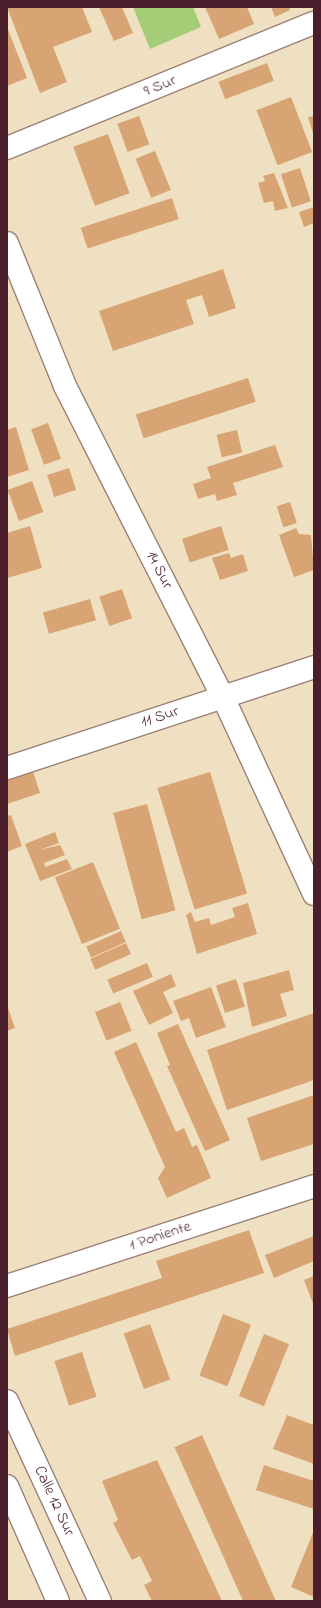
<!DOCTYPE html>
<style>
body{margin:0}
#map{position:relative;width:321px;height:1608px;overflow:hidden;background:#efe0c1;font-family:"Indie Flower",sans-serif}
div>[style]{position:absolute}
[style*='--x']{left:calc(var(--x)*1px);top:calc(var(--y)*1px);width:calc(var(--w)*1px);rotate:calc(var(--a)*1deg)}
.green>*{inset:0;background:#a5cd78}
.building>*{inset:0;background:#d8a474;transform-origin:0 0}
.roads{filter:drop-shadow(1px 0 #9c8076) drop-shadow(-1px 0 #9c8076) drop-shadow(0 1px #9c8076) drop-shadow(0 -1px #9c8076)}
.street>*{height:22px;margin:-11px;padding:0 11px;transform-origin:11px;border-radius:11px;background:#fff}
.secondary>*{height:22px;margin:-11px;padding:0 11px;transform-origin:11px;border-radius:11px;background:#fff}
span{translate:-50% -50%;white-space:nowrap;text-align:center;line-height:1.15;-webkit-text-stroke:4px #fff;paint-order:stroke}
.street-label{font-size:16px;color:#4a1f2b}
.frame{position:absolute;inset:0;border:8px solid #4a1f2b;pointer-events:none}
</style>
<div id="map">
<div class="green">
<div style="clip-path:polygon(133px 7px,193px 7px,201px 27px,150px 49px)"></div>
</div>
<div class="building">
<div style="clip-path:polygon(7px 7px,82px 7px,92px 32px,53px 47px,67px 82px,40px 93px)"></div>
<div style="clip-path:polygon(99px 7px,122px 7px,133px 33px,114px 41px)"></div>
<div style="clip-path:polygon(205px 7px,247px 7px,254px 24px,219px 39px)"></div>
<div style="clip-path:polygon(271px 7px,289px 7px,290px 10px,275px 17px)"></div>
<div style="clip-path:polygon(7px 27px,27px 78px,7px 86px)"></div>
<div style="left:267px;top:63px;width:19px;height:52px;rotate:69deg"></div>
<div style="left:291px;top:97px;width:59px;height:37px;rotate:69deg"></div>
<div style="left:139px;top:116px;width:30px;height:23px;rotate:70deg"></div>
<div style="clip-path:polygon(314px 116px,314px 136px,308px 117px)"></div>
<div style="left:108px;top:134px;width:63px;height:37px;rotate:70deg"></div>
<div style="left:155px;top:151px;width:42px;height:21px;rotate:68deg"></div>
<div style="left:300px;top:168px;width:35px;height:20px;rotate:72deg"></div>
<div style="clip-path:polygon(274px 173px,288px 208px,275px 211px,273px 201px,264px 203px,258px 183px,265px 181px,263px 176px)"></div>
<div style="left:172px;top:198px;width:22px;height:96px;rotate:72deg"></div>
<div style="clip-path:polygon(314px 207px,314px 223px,304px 227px,299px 212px)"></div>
<div style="clip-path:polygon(223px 269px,236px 308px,209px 317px,202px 295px,186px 300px,194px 324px,113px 351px,99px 311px)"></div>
<div style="left:248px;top:378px;width:25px;height:118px;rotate:72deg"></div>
<div style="left:48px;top:423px;width:38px;height:18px;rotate:70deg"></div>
<div style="clip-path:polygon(16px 427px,29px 470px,7px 477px,7px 430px)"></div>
<div style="left:237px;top:430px;width:23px;height:21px;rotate:77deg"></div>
<div style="clip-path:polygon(275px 445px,283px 467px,233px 483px,237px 495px,217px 501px,215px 494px,198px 499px,193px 484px,211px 478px,207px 467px)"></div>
<div style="left:69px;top:468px;width:23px;height:23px;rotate:72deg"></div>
<div style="left:32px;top:481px;width:33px;height:26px;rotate:70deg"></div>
<div style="left:290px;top:502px;width:22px;height:14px;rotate:72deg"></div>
<div style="clip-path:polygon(30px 526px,42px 568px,7px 578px,7px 533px)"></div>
<div style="left:221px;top:526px;width:25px;height:41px;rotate:72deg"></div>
<div style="clip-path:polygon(296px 528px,299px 534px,311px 535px,314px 570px,294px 577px,279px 535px)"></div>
<div style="clip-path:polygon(229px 553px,231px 558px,243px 554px,248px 571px,220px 580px,212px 558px)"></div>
<div style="left:122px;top:589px;width:31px;height:24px;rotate:71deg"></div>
<div style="left:90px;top:599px;width:22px;height:49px;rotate:74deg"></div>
<div style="clip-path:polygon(33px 771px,40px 793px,7px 804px,7px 778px)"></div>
<div style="left:210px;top:772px;width:127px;height:55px;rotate:73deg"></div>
<div style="left:147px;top:804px;width:110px;height:35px;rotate:75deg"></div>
<div style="clip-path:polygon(11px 815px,22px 846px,7px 852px,7px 816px)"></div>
<div style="clip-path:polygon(55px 832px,59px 843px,39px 850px,60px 845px,65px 855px,44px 863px,45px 867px,67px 859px,72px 869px,40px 881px,25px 844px)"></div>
<div style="left:93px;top:862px;width:72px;height:41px;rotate:68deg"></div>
<div style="clip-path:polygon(248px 903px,257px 934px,197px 954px,186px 915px,191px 912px,195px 922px,209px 918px,211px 925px,235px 917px,232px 908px)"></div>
<div style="left:121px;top:931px;width:12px;height:38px;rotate:66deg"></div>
<div style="left:126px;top:943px;width:12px;height:39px;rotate:66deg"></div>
<div style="left:147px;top:963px;width:15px;height:43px;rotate:67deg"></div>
<div style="clip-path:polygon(289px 970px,294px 990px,280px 994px,287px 1016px,252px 1027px,243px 983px)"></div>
<div style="clip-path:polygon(171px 974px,176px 986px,163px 992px,173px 1013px,149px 1025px,133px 991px)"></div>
<div style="left:236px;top:979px;width:29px;height:21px;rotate:72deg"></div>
<div style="clip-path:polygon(211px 987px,226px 1027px,196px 1038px,189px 1018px,181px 1021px,173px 1001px)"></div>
<div style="left:120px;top:1002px;width:31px;height:27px;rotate:68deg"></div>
<div style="clip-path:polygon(7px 1005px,15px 1028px,7px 1031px)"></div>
<div style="clip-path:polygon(314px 1013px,314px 1080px,227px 1110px,207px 1050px)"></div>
<div style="clip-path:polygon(178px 1024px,230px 1140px,205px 1151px,167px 1066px,170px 1065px,157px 1033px)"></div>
<div style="clip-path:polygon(136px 1042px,176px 1132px,184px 1128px,192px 1147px,197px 1145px,211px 1178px,167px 1198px,158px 1178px,165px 1167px,114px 1052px)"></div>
<div style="clip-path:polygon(314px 1095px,314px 1144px,261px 1161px,247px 1118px)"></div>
<div style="clip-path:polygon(249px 1230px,264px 1273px,15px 1356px,7px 1329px,162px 1278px,156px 1261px)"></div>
<div style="clip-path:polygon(314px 1236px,314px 1261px,274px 1278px,265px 1255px)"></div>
<div style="clip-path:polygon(314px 1276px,314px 1306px,304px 1280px)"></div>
<div style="left:223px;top:1314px;width:30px;height:66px;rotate:21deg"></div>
<div style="left:150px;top:1324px;width:59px;height:28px;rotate:70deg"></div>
<div style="left:264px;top:1334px;width:27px;height:67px;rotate:22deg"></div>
<div style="left:82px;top:1352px;width:47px;height:29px;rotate:72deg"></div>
<div style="clip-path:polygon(287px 1415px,314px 1425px,314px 1464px,273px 1449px)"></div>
<div style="left:202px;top:1435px;width:182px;height:30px;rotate:66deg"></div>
<div style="clip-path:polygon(157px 1460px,222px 1601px,152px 1601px,144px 1585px,152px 1581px,140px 1556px,132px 1560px,113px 1523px,118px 1520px,102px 1481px)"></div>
<div style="clip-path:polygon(264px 1465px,314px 1481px,314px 1509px,256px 1490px)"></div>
<div style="clip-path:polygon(314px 1530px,314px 1597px,291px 1587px)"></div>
</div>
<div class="roads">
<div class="street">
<div style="--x:7;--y:148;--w:331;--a:-22.2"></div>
<div style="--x:7;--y:243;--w:154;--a:67.9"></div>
<div style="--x:65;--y:386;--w:349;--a:63.1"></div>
<div style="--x:223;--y:697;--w:217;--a:65.2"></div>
<div style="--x:7;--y:768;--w:323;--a:-18.2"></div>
<div style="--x:7;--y:1401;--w:221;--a:65.1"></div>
<div style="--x:7;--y:1486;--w:126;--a:66.1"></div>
</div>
<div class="secondary">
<div style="--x:7;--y:1286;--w:323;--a:-18"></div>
</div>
</div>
<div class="street-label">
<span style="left:160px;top:86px;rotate:-22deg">9 Sur</span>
<span style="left:159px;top:570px;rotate:63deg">14 Sur</span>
<span style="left:160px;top:717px;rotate:-18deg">11 Sur</span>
<span style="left:160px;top:1236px;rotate:-18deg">1 Poniente</span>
<span style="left:54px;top:1501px;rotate:65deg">Calle 12 Sur</span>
</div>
<div class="frame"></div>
</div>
